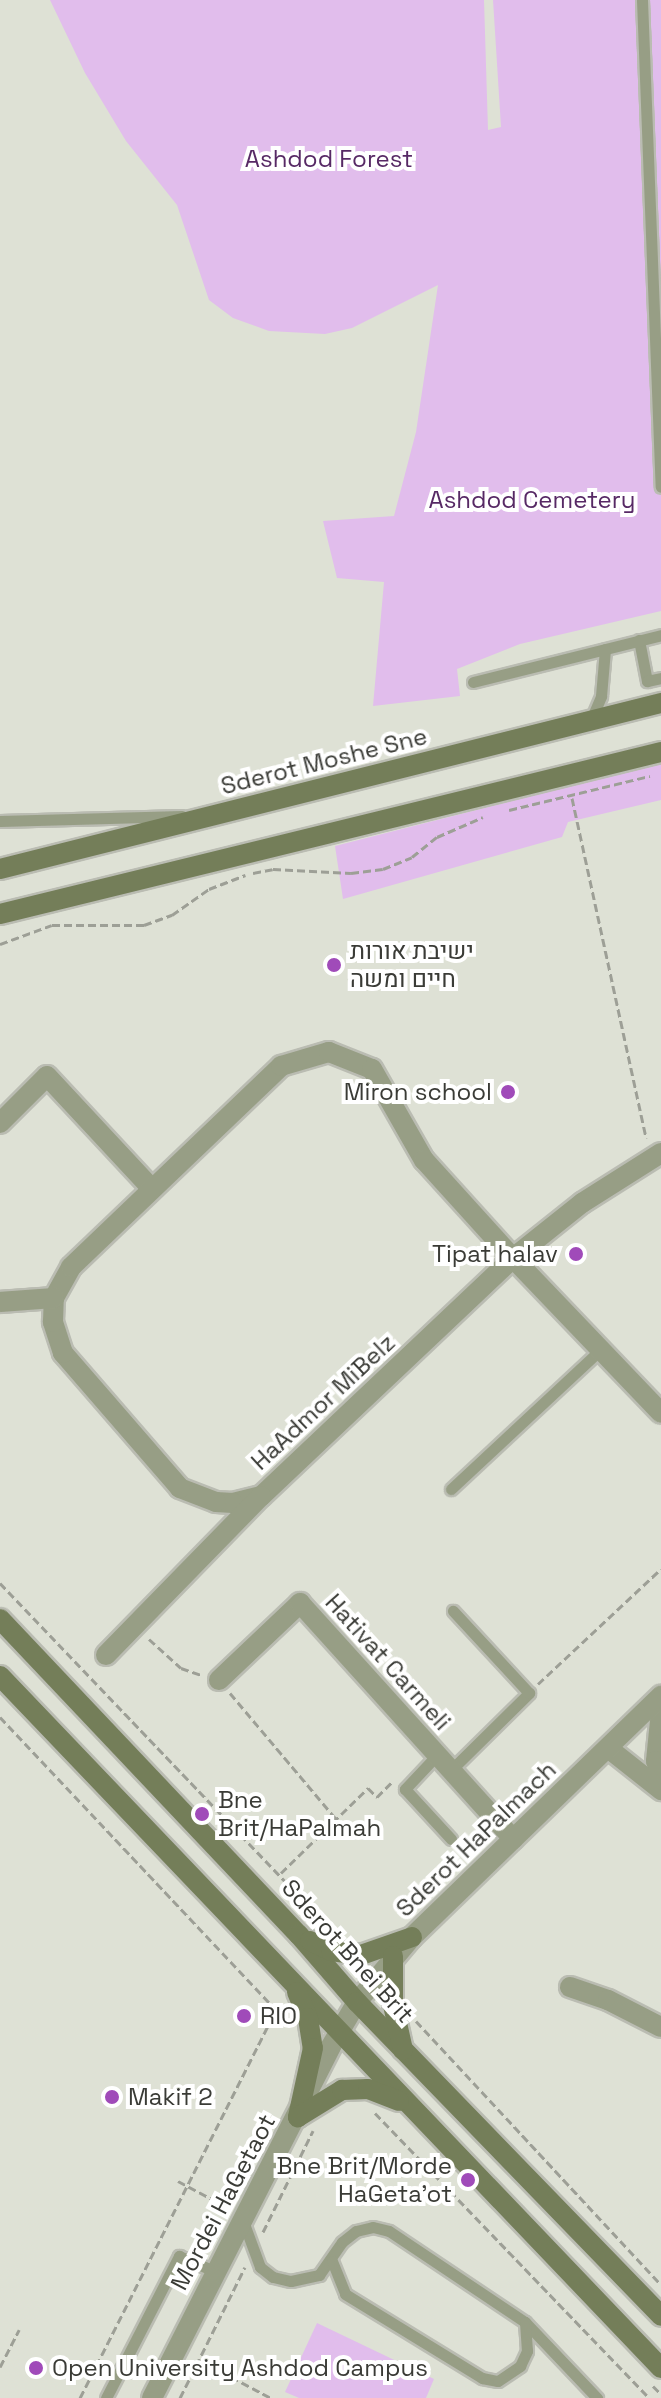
<!DOCTYPE html>
<meta charset="utf-8">
<style>
body{margin:0}
#map{position:relative;width:661px;height:2398px;overflow:hidden;background:#dee1d5;font-family:"Space Grotesk",Heebo,sans-serif}
div>[style]{position:absolute}
[style*='--x']{left:calc(var(--x)*1px);top:calc(var(--y)*1px);width:calc(var(--w)*1px);rotate:calc(var(--a)*1deg)}
.green>*{inset:0;background:#e1bdec}
.path>*{height:3px;margin-top:-1.5px;transform-origin:0;background:repeating-linear-gradient(90deg,#9d9f96 0 8px,transparent 0 12px)}
.roads{filter:drop-shadow(2px 0 #babcb2) drop-shadow(-2px 0 #babcb2) drop-shadow(0 2px #babcb2) drop-shadow(0 -2px #babcb2)}
.service>*{height:11px;margin:-5.5px;padding:0 5.5px;transform-origin:5.5px;border-radius:5.5px;background:#979e85}
.minor>*{height:20px;margin:-10px;padding:0 10px;transform-origin:10px;border-radius:10px;background:#979e85}
.tertiary>*{height:20px;margin:-10px;padding:0 10px;transform-origin:10px;border-radius:10px;background:#979e85}
.secondary>*{height:20px;margin:-10px;padding:0 10px;transform-origin:10px;border-radius:10px;background:#747e59}
.dots>*{width:22px;height:22px;translate:-50% -50%;box-sizing:border-box;border:4px solid #fff;border-radius:50%}
span{translate:-50% -50%;white-space:nowrap;text-align:center;line-height:1.15;-webkit-text-stroke:8px #fff;paint-order:stroke}
.park-label{font-size:24px;color:#572965}
.street-label{font-size:24px;color:#3a3b36}
.poi-label{font-size:24px;color:#3a3b36}
.left{translate:0 -50%;text-align:left}
.right{translate:-100% -50%;text-align:right}
</style>
<div id="map">
<div class="green">
<div style="clip-path:polygon(50px 0,484px 0,488px 130px,501px 127px,493px 0,661px 0,661px 611px,520px 644px,457px 669px,460px 696px,373px 706px,384px 582px,337px 578px,323px 521px,394px 516px,416px 432px,438px 285px,352px 328px,325px 334px,269px 331px,233px 318px,209px 300px,177px 205px,126px 141px,85px 73px)"></div>
<div style="clip-path:polygon(661px 763px,661px 800px,568px 822px,562px 837px,343px 899px,335px 846px)"></div>
<div style="clip-path:polygon(317px 2323px,434px 2379px,426px 2398px,299px 2398px,285px 2392px)"></div>
</div>
<div class="path">
<div style="--x:572;--y:798;--w:348;--a:77.7"></div>
<div style="--x:509;--y:810;--w:145;--a:-13.6"></div>
<div style="--x:253;--y:873;--w:20;--a:-11"></div>
<div style="--x:273;--y:869;--w:78;--a:2.9"></div>
<div style="--x:351;--y:873;--w:32;--a:-7"></div>
<div style="--x:383;--y:869;--w:31;--a:-22"></div>
<div style="--x:412;--y:857;--w:32;--a:-39"></div>
<div style="--x:437;--y:837;--w:50;--a:-23.5"></div>
<div style="--x:0;--y:944;--w:55;--a:-20.1"></div>
<div style="--x:52;--y:925;--w:92;--a:0"></div>
<div style="--x:144;--y:925;--w:30;--a:-20"></div>
<div style="--x:172;--y:915;--w:45;--a:-35.1"></div>
<div style="--x:209;--y:889;--w:39;--a:-21"></div>
<div style="--x:0;--y:1583;--w:480;--a:46.3"></div>
<div style="--x:149;--y:1639;--w:43;--a:42.2"></div>
<div style="--x:181;--y:1668;--w:21;--a:19"></div>
<div style="--x:538;--y:1684;--w:168;--a:-43.1"></div>
<div style="--x:230;--y:1693;--w:165;--a:49.9"></div>
<div style="--x:0;--y:1717;--w:403;--a:46.7"></div>
<div style="--x:276;--y:2010;--w:14;--a:36"></div>
<div style="--x:281;--y:1873;--w:122;--a:-44.3"></div>
<div style="--x:368;--y:1788;--w:13;--a:45"></div>
<div style="--x:377;--y:1797;--w:21;--a:-45"></div>
<div style="--x:416;--y:2021;--w:360;--a:47.1"></div>
<div style="--x:375;--y:2113;--w:395;--a:46.1"></div>
<div style="--x:178;--y:2181;--w:55;--a:28"></div>
<div style="--x:263;--y:2232;--w:113;--a:-63.7"></div>
<div style="--x:199;--y:2360;--w:81;--a:27.8"></div>
<div style="--x:0;--y:2367;--w:42;--a:-62.8"></div>
<div style="--x:653;--y:2386;--w:11;--a:45"></div>
<div style="--x:80;--y:2398;--w:435;--a:-63.2"></div>
<div style="--x:180;--y:2398;--w:146;--a:-63.6"></div>
</div>
<div class="roads">
<div class="service">
<div style="--x:642;--y:0;--w:487;--a:87.8"></div>
<div style="--x:639;--y:640;--w:42;--a:79"></div>
<div style="--x:647;--y:681;--w:14;--a:-12"></div>
<div style="--x:473;--y:682;--w:194;--a:-14"></div>
<div style="--x:591;--y:720;--w:26;--a:-67"></div>
<div style="--x:601;--y:696;--w:47;--a:-85.1"></div>
<div style="--x:0;--y:821;--w:182;--a:-1.6"></div>
<div style="--x:451;--y:1489;--w:205;--a:-43"></div>
<div style="--x:437;--y:1755;--w:47;--a:133.3"></div>
<div style="--x:405;--y:1789;--w:68;--a:47.4"></div>
<div style="--x:451;--y:1770;--w:110;--a:-44.6"></div>
<div style="--x:529;--y:1693;--w:112;--a:-132.8"></div>
<div style="--x:243;--y:2221;--w:49;--a:69.7"></div>
<div style="--x:260;--y:2267;--w:16;--a:38"></div>
<div style="--x:273;--y:2277;--w:18;--a:13"></div>
<div style="--x:291;--y:2281;--w:29;--a:-12"></div>
<div style="--x:319;--y:2275;--w:40;--a:-55.1"></div>
<div style="--x:342;--y:2242;--w:18;--a:-38"></div>
<div style="--x:356;--y:2231;--w:17;--a:-13"></div>
<div style="--x:373;--y:2227;--w:16;--a:14"></div>
<div style="--x:389;--y:2231;--w:164;--a:33.8"></div>
<div style="--x:525;--y:2322;--w:105;--a:46.5"></div>
<div style="--x:332;--y:2261;--w:35;--a:68"></div>
<div style="--x:345;--y:2294;--w:161;--a:31.5"></div>
<div style="--x:482;--y:2378;--w:16;--a:11"></div>
<div style="--x:498;--y:2381;--w:27;--a:-34"></div>
<div style="--x:520;--y:2366;--w:17;--a:-65"></div>
<div style="--x:527;--y:2351;--w:29;--a:-94"></div>
<div style="--x:106;--y:2398;--w:160;--a:-62.8"></div>
<div style="--x:179;--y:2256;--w:38;--a:23"></div>
</div>
<div class="minor">
<div style="--x:0;--y:1123;--w:66;--a:-45"></div>
<div style="--x:47;--y:1076;--w:154;--a:47.1"></div>
<div style="--x:661;--y:1153;--w:93;--a:147.7"></div>
<div style="--x:582;--y:1203;--w:88;--a:141.4"></div>
<div style="--x:513;--y:1258;--w:347;--a:136.6"></div>
<div style="--x:261;--y:1496;--w:29;--a:166"></div>
<div style="--x:233;--y:1503;--w:17;--a:-177"></div>
<div style="--x:216;--y:1502;--w:39;--a:-159"></div>
<div style="--x:180;--y:1488;--w:179;--a:-130.9"></div>
<div style="--x:63;--y:1353;--w:33;--a:-108"></div>
<div style="--x:53;--y:1322;--w:24;--a:-88"></div>
<div style="--x:54;--y:1298;--w:35;--a:-61"></div>
<div style="--x:71;--y:1267;--w:291;--a:-43.7"></div>
<div style="--x:281;--y:1066;--w:50;--a:-16.3"></div>
<div style="--x:329;--y:1052;--w:46;--a:21.6"></div>
<div style="--x:372;--y:1069;--w:105;--a:60.3"></div>
<div style="--x:424;--y:1160;--w:132;--a:47.8"></div>
<div style="--x:513;--y:1258;--w:214;--a:46.3"></div>
<div style="--x:0;--y:1302;--w:54;--a:-4.2"></div>
<div style="--x:106;--y:1655;--w:222;--a:-45.7"></div>
<div style="--x:219;--y:1680;--w:112;--a:-43.5"></div>
<div style="--x:300;--y:1603;--w:318;--a:47.9"></div>
<div style="--x:570;--y:1987;--w:40;--a:18.9"></div>
<div style="--x:608;--y:2000;--w:59;--a:27"></div>
</div>
<div class="tertiary">
<div style="--x:661;--y:1711;--w:50;--a:95.7"></div>
<div style="--x:656;--y:1761;--w:16;--a:72"></div>
<div style="--x:608;--y:1748;--w:68;--a:38.4"></div>
<div style="--x:152;--y:2398;--w:395;--a:-63"></div>
<div style="--x:331;--y:2046;--w:51;--a:-59.4"></div>
<div style="--x:357;--y:2002;--w:85;--a:-49.8"></div>
<div style="--x:412;--y:1937;--w:347;--a:-44.1"></div>
</div>
<div class="secondary">
<div style="--x:0;--y:869;--w:682;--a:-14.1"></div>
<div style="--x:0;--y:914;--w:681;--a:-13.77"></div>
<div style="--x:0;--y:1619;--w:435;--a:46.6"></div>
<div style="--x:299;--y:1935;--w:89;--a:49.1"></div>
<div style="--x:357;--y:2002;--w:437;--a:45.9"></div>
<div style="--x:0;--y:1676;--w:957;--a:46.31"></div>
<div style="--x:310;--y:1941;--w:23;--a:25"></div>
<div style="--x:331;--y:1951;--w:30;--a:8"></div>
<div style="--x:361;--y:1955;--w:54;--a:-19.4"></div>
<div style="--x:393;--y:1956;--w:49;--a:90"></div>
<div style="--x:393;--y:2005;--w:46;--a:77.5"></div>
<div style="--x:297;--y:1992;--w:28;--a:67"></div>
<div style="--x:308;--y:2018;--w:30;--a:81"></div>
<div style="--x:313;--y:2048;--w:71;--a:102.3"></div>
<div style="--x:298;--y:2117;--w:52;--a:-31.5"></div>
<div style="--x:342;--y:2090;--w:26;--a:-2"></div>
<div style="--x:368;--y:2089;--w:33;--a:21"></div>
</div>
</div>
<div class="dots">
<div style="left:334px;top:965px;background:#a04bb9"></div>
<div style="left:508px;top:1092px;background:#a04bb9"></div>
<div style="left:576px;top:1254px;background:#a04bb9"></div>
<div style="left:202px;top:1814px;background:#a04bb9"></div>
<div style="left:244px;top:2016px;background:#a04bb9"></div>
<div style="left:112px;top:2097px;background:#a04bb9"></div>
<div style="left:468px;top:2180px;background:#a04bb9"></div>
<div style="left:36px;top:2368px;background:#a04bb9"></div>
</div>
<div class="park-label">
<span style="left:329px;top:159px">Ashdod Forest</span>
<span style="left:532px;top:500px">Ashdod Cemetery</span>
</div>
<div class="street-label">
<span style="left:324px;top:761px;rotate:-14deg">Sderot Moshe Sne</span>
<span style="left:323px;top:1402px;rotate:-43deg">HaAdmor MiBelz</span>
<span style="left:388px;top:1662px;rotate:48deg">Hativat Carmeli</span>
<span style="left:476px;top:1839px;rotate:-44deg">Sderot HaPalmach</span>
<span style="left:348px;top:1951px;rotate:48deg">Sderot Bnei Brit</span>
<span style="left:223px;top:2202px;rotate:-62deg">Mordei HaGetaot</span>
</div>
<div class="poi-label">
<span class="left" style="left:350px;top:965px">ישיבת אורות<br>חיים ומשה</span>
<span class="right" style="left:492px;top:1092px">Miron school</span>
<span class="right" style="left:558px;top:1254px">Tipat halav</span>
<span class="left" style="left:218px;top:1814px">Bne<br>Brit/HaPalmah</span>
<span class="left" style="left:260px;top:2016px">RIO</span>
<span class="left" style="left:128px;top:2097px">Makif 2</span>
<span class="right" style="left:452px;top:2180px">Bne Brit/Morde<br>HaGeta'ot</span>
<span class="left" style="left:52px;top:2368px">Open University Ashdod Campus</span>
</div>
</div>
